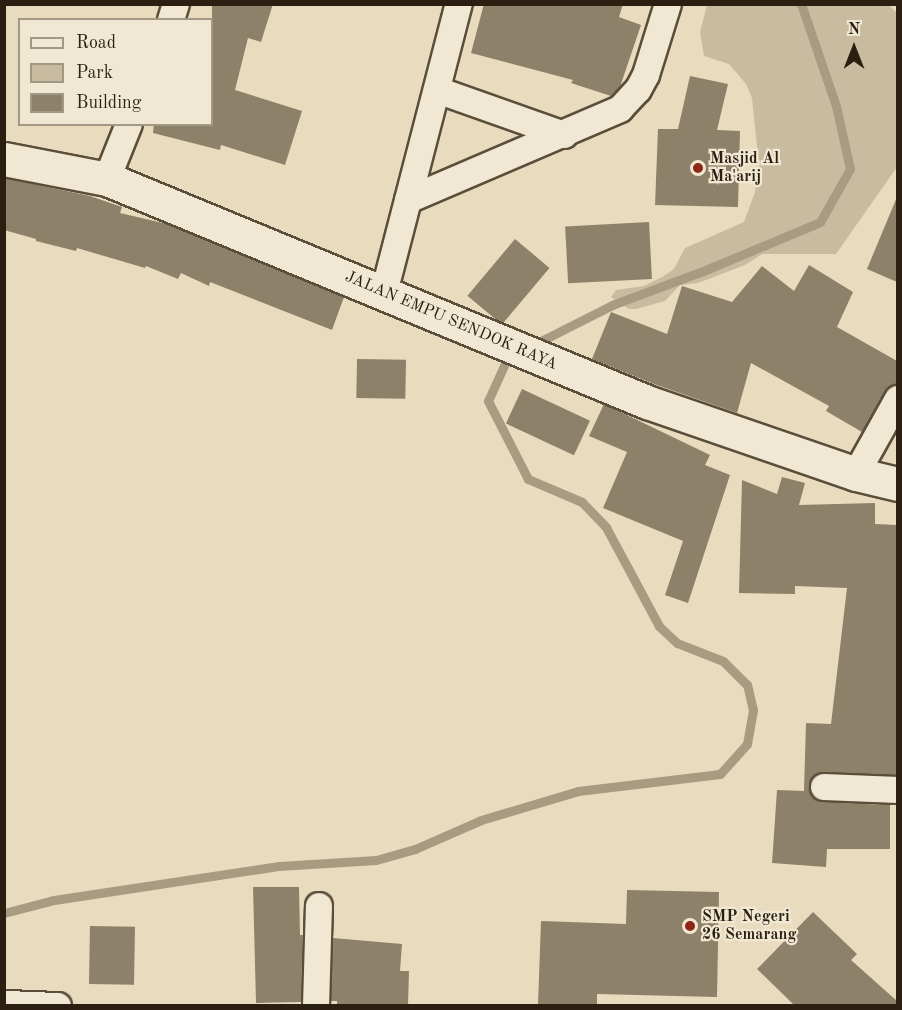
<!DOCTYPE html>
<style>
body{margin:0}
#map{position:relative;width:902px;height:1010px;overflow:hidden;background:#e9dbbd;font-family:"Old Standard TT",serif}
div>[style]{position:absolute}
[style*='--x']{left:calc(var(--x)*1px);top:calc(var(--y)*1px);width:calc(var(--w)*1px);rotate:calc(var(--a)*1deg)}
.green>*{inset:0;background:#c9bba0}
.stream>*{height:9px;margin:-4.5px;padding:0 4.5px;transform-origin:4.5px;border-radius:4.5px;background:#a89b82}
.building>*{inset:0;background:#8d816a;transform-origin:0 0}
.roads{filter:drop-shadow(2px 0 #5a4e3b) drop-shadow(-2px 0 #5a4e3b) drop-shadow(0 2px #5a4e3b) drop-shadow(0 -2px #5a4e3b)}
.minor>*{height:26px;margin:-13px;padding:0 13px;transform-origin:13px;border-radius:13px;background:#f1e8d4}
.secondary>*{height:33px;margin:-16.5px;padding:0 16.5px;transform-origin:16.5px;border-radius:16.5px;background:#f1e8d4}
.dots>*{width:16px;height:16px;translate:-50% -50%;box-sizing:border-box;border:3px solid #f1e8d4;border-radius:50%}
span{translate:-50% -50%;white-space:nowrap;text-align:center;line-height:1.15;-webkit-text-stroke:4.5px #f1e8d4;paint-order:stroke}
.poi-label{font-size:16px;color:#2a1f10;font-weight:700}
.left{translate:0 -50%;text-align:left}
.street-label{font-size:16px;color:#2a1f10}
.frame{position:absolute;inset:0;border:6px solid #2a1f10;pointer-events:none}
.legend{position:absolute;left:18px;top:18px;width:195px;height:108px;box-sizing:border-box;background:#f1e8d4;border:2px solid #a19886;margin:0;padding:8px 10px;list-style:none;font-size:18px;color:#2a1f10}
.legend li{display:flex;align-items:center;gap:12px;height:30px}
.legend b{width:30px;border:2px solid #a19886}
.north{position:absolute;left:824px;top:18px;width:60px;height:60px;-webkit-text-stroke:4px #f1e8d4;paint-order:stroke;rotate:0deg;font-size:16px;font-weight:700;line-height:24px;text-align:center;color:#2a1f10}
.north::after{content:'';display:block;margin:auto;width:21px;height:27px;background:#2a1f10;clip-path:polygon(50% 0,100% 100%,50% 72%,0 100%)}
</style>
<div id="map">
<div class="green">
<div style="clip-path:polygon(889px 5px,897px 13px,897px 167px,836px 254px,762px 254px,745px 265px,698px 283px,680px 285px,665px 301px,636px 309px,629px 309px,611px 297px,616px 290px,644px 286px,662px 277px,674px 269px,685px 248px,744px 222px,755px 192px,759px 166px,752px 98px,746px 84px,729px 64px,704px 56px,700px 32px,707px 5px)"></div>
</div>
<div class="stream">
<div style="--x:531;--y:346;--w:91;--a:-26.8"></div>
<div style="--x:612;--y:305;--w:97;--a:-20.5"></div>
<div style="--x:703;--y:271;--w:127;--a:-22.7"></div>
<div style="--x:820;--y:222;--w:61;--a:-60.5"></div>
<div style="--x:850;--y:169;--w:65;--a:-102.5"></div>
<div style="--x:836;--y:106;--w:108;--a:-108.9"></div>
<div style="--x:4;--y:913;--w:52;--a:-14.6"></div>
<div style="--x:54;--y:900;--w:228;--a:-8.6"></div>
<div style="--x:279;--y:866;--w:97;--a:-3.5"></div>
<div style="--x:376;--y:860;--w:41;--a:-15.8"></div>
<div style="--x:415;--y:849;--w:72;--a:-23.7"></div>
<div style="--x:481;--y:820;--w:101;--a:-16.6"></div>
<div style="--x:578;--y:791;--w:143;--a:-6.8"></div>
<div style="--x:720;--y:774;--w:40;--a:-48"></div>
<div style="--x:747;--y:744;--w:35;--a:-80"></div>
<div style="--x:753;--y:710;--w:26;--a:-103"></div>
<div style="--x:747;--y:685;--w:34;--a:-135"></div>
<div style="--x:723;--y:661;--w:49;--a:-158.6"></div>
<div style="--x:677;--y:643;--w:25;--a:-137"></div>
<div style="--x:659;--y:626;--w:112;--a:-118.2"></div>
<div style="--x:606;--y:527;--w:35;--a:-134"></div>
<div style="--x:582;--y:502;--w:59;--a:-156.9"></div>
<div style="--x:528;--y:479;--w:88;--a:-117.1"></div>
<div style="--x:488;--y:401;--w:46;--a:-65.7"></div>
<div style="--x:507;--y:359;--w:8;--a:-30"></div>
</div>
<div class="building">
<div style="clip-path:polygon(212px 4px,273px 4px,261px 42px,248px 38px,235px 90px,302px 111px,285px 165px,221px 145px,220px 150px,212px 148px,153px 133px,154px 124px,212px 124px)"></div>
<div style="clip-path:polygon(484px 4px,623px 4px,619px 17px,641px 25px,620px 87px,611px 96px,571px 83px,573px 80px,471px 53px)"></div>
<div style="clip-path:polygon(690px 76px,728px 84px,717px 130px,740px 131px,738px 207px,655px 205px,658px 129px,678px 129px)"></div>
<div style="clip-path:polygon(4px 178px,90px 196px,122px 207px,120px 213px,167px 224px,344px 297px,332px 330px,210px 282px,209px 286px,181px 273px,178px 279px,146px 266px,145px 268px,77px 248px,76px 251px,36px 241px,36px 239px,4px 230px)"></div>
<div style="clip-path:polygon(897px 197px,897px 282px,867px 269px)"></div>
<div style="left:649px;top:222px;width:57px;height:84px;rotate:87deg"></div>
<div style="left:515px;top:239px;width:45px;height:74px;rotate:40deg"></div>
<div style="clip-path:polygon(809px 265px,853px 292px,837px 327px,897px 361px,897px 384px,885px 392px,862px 432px,826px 411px,829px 406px,751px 363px,737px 413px,654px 384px,592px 359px,611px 312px,667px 334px,682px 286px,732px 302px,762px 266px,794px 291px)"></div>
<div style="left:357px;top:359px;width:49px;height:39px;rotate:1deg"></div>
<div style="left:522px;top:389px;width:75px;height:38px;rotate:25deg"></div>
<div style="clip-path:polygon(604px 404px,710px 455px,705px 465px,730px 475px,688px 603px,665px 595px,683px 541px,603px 508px,627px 452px,589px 436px)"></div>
<div style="clip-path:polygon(782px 477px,805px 483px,799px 505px,875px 503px,875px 524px,897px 525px,897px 775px,824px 772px,812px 779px,809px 787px,811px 794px,823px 802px,890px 805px,890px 849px,827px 849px,826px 867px,772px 863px,777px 790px,804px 791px,806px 723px,831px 724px,847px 588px,795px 586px,795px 594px,739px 593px,742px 480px,777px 494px)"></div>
<div style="clip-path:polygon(253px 887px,299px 887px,300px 935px,303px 935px,301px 1002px,256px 1003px)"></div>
<div style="clip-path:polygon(627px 890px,719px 892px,717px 997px,597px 994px,597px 1005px,538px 1005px,541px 921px,626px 924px)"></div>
<div style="clip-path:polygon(813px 912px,857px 954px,851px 960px,897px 1001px,897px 1005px,794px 1005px,757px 969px)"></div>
<div style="left:90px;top:926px;width:45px;height:58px;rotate:1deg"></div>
<div style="clip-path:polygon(333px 938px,402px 944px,400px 971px,409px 971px,408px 1005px,337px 1005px,337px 1001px,331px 1001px)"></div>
</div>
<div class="roads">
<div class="minor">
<div style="--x:171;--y:20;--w:17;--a:-73"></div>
<div style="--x:437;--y:90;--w:135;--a:19.5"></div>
<div style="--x:107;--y:179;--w:59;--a:-68.2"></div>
<div style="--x:408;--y:200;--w:231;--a:-23.2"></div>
<div style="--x:620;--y:109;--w:26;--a:-47"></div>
<div style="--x:638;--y:90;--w:17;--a:-62"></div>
<div style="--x:646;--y:75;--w:74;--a:-72.8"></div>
<div style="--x:384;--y:293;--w:299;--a:-75.5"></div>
<div style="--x:856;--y:474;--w:86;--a:-60.8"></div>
<div style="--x:824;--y:787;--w:74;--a:2.3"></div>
<div style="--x:6;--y:1004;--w:52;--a:2.2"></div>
<div style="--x:316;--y:1006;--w:100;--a:-88.3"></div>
</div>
<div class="secondary">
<div style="--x:4;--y:159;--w:105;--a:11"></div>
<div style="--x:107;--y:179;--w:584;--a:22.44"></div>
<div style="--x:647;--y:402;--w:221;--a:19"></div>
<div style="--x:856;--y:474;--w:43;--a:13.4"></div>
</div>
</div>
<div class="dots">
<div style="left:698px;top:168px;background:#8f2418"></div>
<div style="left:690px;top:926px;background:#8f2418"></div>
</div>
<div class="poi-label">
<span class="left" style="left:710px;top:168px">Masjid Al<br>Ma'arij</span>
<span class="left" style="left:702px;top:926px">SMP Negeri<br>26 Semarang</span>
</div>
<div class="street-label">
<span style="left:451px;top:321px;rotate:23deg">JALAN EMPU SENDOK RAYA</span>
</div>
<div class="frame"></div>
<ul class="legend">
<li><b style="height:8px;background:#f1e8d4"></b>Road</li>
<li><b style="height:16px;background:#c9bba0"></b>Park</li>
<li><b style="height:16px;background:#8d816a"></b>Building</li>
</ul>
<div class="north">N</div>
</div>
